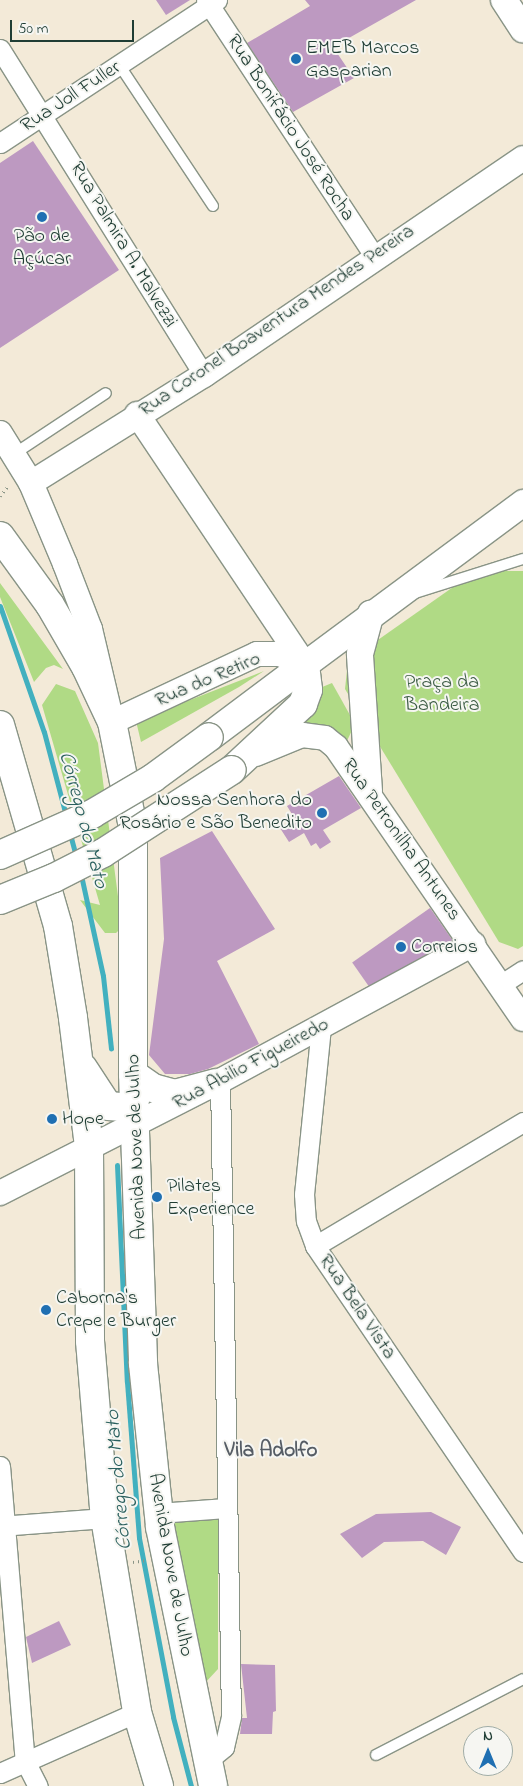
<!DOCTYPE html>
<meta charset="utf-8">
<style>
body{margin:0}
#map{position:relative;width:523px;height:1786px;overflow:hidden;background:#f3ead8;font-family:"Indie Flower",sans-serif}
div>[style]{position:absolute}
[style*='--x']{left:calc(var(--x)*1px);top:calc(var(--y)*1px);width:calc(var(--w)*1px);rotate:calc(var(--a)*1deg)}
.green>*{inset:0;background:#b0da85}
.stream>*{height:5px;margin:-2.5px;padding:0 2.5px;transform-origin:2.5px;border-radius:2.5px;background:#42b0bf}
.building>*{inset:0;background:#bd99c1;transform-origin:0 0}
.path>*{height:3px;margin-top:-1.5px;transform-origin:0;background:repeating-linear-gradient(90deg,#899486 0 1px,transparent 0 5px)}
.roads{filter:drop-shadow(1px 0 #899486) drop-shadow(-1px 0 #899486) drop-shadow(0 1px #899486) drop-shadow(0 -1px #899486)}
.service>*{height:10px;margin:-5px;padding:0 5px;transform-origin:5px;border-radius:5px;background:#fff}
.minor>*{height:19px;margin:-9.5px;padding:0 9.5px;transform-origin:9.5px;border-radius:9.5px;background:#fff}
.tertiary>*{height:24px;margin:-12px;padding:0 12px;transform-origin:12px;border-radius:12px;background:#fff}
.secondary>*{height:26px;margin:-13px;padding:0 13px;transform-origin:13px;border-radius:13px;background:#fff}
.primary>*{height:28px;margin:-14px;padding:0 14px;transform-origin:14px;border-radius:14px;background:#fff}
.bridges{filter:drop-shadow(1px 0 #899486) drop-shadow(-1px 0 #899486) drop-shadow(0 1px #899486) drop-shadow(0 -1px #899486)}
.primary-bridge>*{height:28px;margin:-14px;padding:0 14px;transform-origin:14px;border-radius:14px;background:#fff}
.dots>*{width:14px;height:14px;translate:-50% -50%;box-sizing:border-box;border:2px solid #f6f6f2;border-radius:50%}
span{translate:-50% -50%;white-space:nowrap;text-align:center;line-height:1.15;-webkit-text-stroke:4px #f6f6f2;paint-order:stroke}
.poi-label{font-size:20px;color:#1f3d34}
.left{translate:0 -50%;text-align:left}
.right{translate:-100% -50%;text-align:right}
.street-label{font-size:20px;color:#1f3d34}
.park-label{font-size:20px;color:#3c5c44}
.water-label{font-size:21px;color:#2a605e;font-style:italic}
.neighbourhood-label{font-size:21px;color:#565d65;font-weight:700}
.north{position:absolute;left:463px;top:1726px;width:50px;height:50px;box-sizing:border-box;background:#f6f6f2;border:1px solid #a0aca6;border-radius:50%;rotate:0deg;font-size:14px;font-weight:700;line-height:20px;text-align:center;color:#1f3d34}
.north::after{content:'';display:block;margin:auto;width:18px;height:22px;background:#1f6fb2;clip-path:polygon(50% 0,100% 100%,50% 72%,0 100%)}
.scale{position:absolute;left:10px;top:20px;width:124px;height:22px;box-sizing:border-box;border:2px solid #1f3d34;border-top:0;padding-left:6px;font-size:15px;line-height:18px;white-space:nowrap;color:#1f3d34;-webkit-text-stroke:4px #f6f6f2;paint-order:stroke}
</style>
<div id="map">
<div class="green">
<div style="clip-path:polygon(503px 571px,523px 571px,523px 946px,518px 949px,499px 942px,345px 689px,348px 661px,456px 585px)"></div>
<div style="clip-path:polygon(0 583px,63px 669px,54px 665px,46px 668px,34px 682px,0 597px)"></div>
<div style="clip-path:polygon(264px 671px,239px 687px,141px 742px,136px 721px)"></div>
<div style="clip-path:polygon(332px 683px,355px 724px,336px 764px,303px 721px,315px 690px)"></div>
<div style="clip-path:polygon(56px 684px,75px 691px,98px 743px,122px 927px,116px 933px,105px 933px,80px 900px,100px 905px,42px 705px)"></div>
<div style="clip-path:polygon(218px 1518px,218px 1669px,205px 1683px,193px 1667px,174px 1523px)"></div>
</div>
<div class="stream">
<div style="--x:0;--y:606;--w:133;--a:70.8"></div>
<div style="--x:44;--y:732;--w:87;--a:75.3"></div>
<div style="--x:70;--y:834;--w:24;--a:75"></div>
<div style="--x:81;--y:875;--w:103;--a:77.7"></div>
<div style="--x:103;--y:976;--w:73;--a:83.7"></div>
<div style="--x:117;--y:1165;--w:217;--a:87.4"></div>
<div style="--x:127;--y:1382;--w:156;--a:85.6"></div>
<div style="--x:139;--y:1538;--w:182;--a:79.2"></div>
<div style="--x:173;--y:1717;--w:71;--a:75.4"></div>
</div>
<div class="building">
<div style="clip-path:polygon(156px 0,190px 0,166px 15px)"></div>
<div style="clip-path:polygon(305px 0,416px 0,333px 47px,354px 78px,293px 112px,247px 43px,310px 6px)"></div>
<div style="clip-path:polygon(33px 141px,119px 270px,0 348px,0 163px)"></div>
<div style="clip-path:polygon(339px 776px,361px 808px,323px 830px,331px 842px,320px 849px,316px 843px,311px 846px,304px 833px,289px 842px,280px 828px,295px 819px,287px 806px)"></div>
<div style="clip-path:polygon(212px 831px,275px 929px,217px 961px,259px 1044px,208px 1069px,190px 1074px,165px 1074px,149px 1055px,164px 939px,160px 858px)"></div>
<div style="left:430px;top:908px;width:39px;height:95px;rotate:55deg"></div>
<div style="clip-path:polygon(431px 1512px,461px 1527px,446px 1555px,423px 1541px,384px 1542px,362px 1558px,340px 1534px,376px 1514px)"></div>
<div style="clip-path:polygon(59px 1621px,71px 1645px,32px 1663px,26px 1637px)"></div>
<div style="clip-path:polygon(241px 1664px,275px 1665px,276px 1711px,273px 1712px,272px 1734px,240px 1734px,242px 1718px,247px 1718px)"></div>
</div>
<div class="path">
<div style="--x:0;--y:496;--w:14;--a:-51"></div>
<div style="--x:133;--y:1562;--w:14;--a:-8"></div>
</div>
<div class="roads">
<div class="service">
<div style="--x:120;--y:66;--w:168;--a:56.4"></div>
<div style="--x:14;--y:454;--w:110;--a:-33.5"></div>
<div style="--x:415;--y:593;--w:113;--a:-17.5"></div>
<div style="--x:376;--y:1755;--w:165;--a:-27.3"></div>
</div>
<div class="minor">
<div style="--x:206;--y:0;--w:306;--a:56.7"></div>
<div style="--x:0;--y:49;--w:385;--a:58"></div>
<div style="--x:0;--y:143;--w:260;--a:-33.4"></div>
<div style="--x:500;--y:985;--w:27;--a:-33"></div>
<div style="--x:321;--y:1027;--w:168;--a:95.8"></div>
<div style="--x:304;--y:1194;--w:27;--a:86"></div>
<div style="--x:306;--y:1221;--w:27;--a:70"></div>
<div style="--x:315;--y:1246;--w:370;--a:55.8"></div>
<div style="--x:315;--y:1246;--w:242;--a:-30.8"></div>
<div style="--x:0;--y:1466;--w:296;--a:85.2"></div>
<div style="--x:25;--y:1761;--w:28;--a:63"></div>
<div style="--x:158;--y:1513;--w:68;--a:-4.2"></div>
<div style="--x:0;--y:1526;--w:105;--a:-4.4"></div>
<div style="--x:207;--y:1761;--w:22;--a:-39"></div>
<div style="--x:224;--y:1747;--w:32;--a:-77"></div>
<div style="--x:231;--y:1716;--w:635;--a:-90.99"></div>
<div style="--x:0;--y:1773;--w:150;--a:-24"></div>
</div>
<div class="tertiary">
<div style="--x:137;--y:414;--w:302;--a:56.2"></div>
<div style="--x:0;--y:433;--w:59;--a:58.2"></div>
<div style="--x:31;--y:483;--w:88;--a:67.2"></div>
<div style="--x:65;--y:564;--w:70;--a:69"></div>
<div style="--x:90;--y:629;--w:96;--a:76.7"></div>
<div style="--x:112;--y:722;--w:160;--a:-25.1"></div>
<div style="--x:257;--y:654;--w:23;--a:0"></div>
<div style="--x:280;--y:654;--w:27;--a:24"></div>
<div style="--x:31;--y:483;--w:204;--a:-32"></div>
<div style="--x:204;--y:375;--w:386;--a:-34.2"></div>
<div style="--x:256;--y:754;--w:50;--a:-22.4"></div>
<div style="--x:302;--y:735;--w:23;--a:7"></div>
<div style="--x:325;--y:738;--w:14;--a:39"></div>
<div style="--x:336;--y:747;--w:330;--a:55.5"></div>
<div style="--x:0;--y:1193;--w:247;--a:-27"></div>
<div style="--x:220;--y:1081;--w:288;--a:-28.4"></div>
</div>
<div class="secondary">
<div style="--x:504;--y:0;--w:35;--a:57"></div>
<div style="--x:305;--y:665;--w:272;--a:-36.6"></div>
<div style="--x:369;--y:791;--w:137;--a:-93.8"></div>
<div style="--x:360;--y:654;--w:42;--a:-75"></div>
</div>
<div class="primary">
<div style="--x:0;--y:536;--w:85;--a:54.1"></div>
<div style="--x:50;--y:605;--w:72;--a:59.9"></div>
<div style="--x:86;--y:667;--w:61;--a:64.7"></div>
<div style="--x:112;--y:722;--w:107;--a:78.7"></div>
<div style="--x:133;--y:827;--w:247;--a:90"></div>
<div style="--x:133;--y:1074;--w:290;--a:88"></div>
<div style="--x:143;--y:1364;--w:164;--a:84"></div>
<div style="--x:160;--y:1527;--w:264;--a:78.4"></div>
<div style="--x:0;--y:725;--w:209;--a:73.9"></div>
<div style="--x:58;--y:926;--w:93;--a:80.7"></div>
<div style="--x:73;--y:1018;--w:130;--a:82.9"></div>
<div style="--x:89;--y:1147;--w:194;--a:89.7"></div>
<div style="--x:90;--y:1341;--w:178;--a:85.2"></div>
<div style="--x:105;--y:1518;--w:197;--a:80.6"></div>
<div style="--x:137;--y:1712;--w:77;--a:73.4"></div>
<div style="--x:209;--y:737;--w:120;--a:-36.9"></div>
<div style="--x:305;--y:665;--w:25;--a:83"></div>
<div style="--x:308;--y:690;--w:15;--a:110"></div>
<div style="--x:303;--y:704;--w:97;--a:137.1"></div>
<div style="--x:83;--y:1068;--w:45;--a:56.7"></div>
<div style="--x:108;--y:1106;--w:16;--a:4"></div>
<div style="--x:124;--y:1107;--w:13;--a:-32"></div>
<div style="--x:133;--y:1074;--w:24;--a:35"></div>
<div style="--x:153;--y:1088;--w:23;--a:15"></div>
<div style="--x:175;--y:1094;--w:42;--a:-15"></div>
</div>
</div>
<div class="bridges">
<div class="primary-bridge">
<div style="--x:0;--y:855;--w:101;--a:-24"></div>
<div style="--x:92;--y:814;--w:71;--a:-30.5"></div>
<div style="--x:153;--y:778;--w:69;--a:-36.2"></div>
<div style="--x:0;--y:900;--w:58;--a:-22.2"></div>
<div style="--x:54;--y:878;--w:55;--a:-27"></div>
<div style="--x:103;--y:853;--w:153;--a:-32.8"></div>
</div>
</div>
<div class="dots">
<div style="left:296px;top:59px;background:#1f6fb2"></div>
<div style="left:42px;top:217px;background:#1f6fb2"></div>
<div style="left:322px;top:813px;background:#1f6fb2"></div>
<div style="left:401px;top:947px;background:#1f6fb2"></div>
<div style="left:52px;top:1119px;background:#1f6fb2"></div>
<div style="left:157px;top:1197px;background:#1f6fb2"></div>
<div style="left:46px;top:1310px;background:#1f6fb2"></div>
</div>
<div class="poi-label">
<span class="left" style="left:306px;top:60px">EMEB Marcos<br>Gasparian</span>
<span style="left:42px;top:248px">Pão de<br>Açúcar</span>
<span class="right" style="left:312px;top:812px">Nossa Senhora do<br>Rosário e São Benedito</span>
<span class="left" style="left:411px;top:947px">Correios</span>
<span class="left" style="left:62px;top:1119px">Hope</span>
<span class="left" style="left:167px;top:1198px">Pilates<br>Experience</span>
<span class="left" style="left:56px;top:1310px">Caborna's<br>Crepe e Burger</span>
</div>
<div class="street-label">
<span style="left:71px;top:97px;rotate:-33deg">Rua Joll Fuller</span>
<span style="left:290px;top:128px;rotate:57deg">Rua Bonifácio José Rocha</span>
<span style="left:123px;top:245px;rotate:59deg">Rua Palmira A. Malvezzi</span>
<span style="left:277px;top:321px;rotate:-34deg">Rua Coronel Boaventura Mendes Pereira</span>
<span style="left:208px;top:680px;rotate:-23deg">Rua do Retiro</span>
<span style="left:401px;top:840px;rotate:55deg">Rua Petronilha Antunes</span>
<span style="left:251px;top:1064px;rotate:-28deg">Rua Abilio Figueiredo</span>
<span style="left:137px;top:1147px;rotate:-92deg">Avenida Nove de Julho</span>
<span style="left:357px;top:1307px;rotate:56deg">Rua Bela Vista</span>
<span style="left:170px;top:1565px;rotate:80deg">Avenida Nove de Julho</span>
</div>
<div class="park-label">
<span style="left:442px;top:694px">Praça da<br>Bandeira</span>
</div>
<div class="water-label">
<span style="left:83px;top:820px;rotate:75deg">Córrego do Mato</span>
<span style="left:119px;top:1480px;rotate:-95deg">Córrego do Mato</span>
</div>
<div class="neighbourhood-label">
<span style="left:271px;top:1451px">Vila Adolfo</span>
</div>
<div class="north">N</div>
<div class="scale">50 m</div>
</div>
